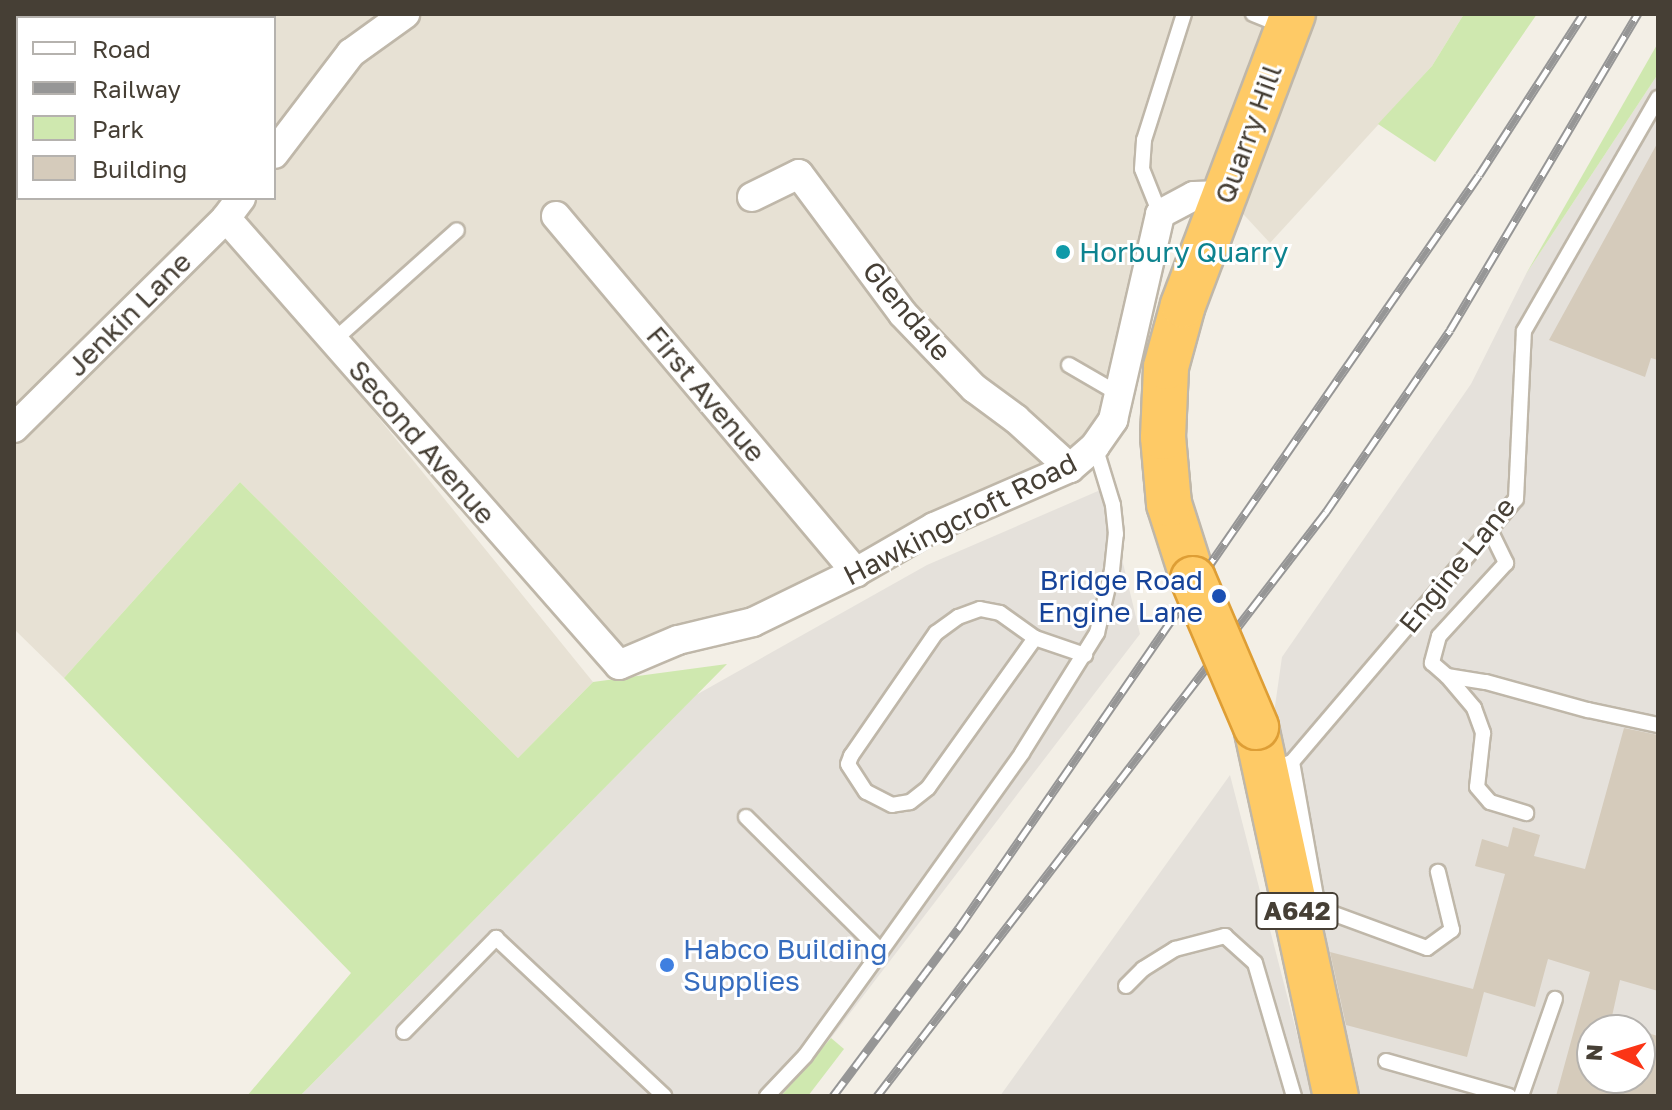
<!DOCTYPE html>
<style>
body{margin:0}
#map{position:relative;width:1672px;height:1110px;overflow:hidden;background:#f3efe6;font-family:"Golos Text",sans-serif}
div>[style]{position:absolute}
[style*='--x']{left:calc(var(--x)*1px);top:calc(var(--y)*1px);width:calc(var(--w)*1px);rotate:calc(var(--a)*1deg)}
.residential>*{inset:0;background:#e7e1d4}
.industrial>*{inset:0;background:#e5e1db}
.green>*{inset:0;background:#cfe8af}
.building>*{inset:0;background:#d5cbbb}
.roads{filter:drop-shadow(2px 0 #bfb7a9) drop-shadow(-2px 0 #bfb7a9) drop-shadow(0 2px #bfb7a9) drop-shadow(0 -2px #bfb7a9)}
.lane>*{height:14px;margin:-7px;padding:0 7px;transform-origin:7px;border-radius:7px;background:#fff}
.street>*{height:28px;margin:-14px;padding:0 14px;transform-origin:14px;border-radius:14px;background:#fff}
.highway>*{height:44px;margin:-22px;padding:0 22px;transform-origin:22px;border-radius:22px;background:#feca66}
.rail>*{height:9px;margin-top:-4.5px;transform-origin:0;background:repeating-linear-gradient(90deg,#fff 0 18px,#969696 0 36px);box-sizing:border-box;border-block:2px solid #969696}
.bridges{filter:drop-shadow(2px 0 #de9e35) drop-shadow(-2px 0 #de9e35) drop-shadow(0 2px #de9e35) drop-shadow(0 -2px #de9e35)}
.highway-bridge>*{height:44px;margin:-22px;padding:0 22px;transform-origin:22px;border-radius:22px;background:#feca66}
.dots>*{width:22px;height:22px;translate:-50% -50%;box-sizing:border-box;border:4px solid #fff;border-radius:50%}
span{translate:-50% -50%;white-space:nowrap;text-align:center;line-height:1.15;-webkit-text-stroke:6px #fff;paint-order:stroke}
.shield-label span{padding:2px 6px;background:#fff;border:2px solid;border-radius:6px;-webkit-text-stroke-width:0}
.shield-label{font-size:26px;color:#463f35;font-weight:700}
.street-label{font-size:28px;color:#463f35}
.culture-label{font-size:28px;color:#0d838f}
.left{translate:0 -50%;text-align:left}
.transit-label{font-size:28px;color:#164399}
.right{translate:-100% -50%;text-align:right}
.shop-label{font-size:28px;color:#366cbe}
.frame{position:absolute;inset:0;border:16px solid #463f35;pointer-events:none}
.legend{position:absolute;left:16px;top:16px;width:260px;height:184px;box-sizing:border-box;background:#fff;border:2px solid #b5b2ae;margin:0;padding:10px 14px;list-style:none;font-size:24px;color:#463f35}
.legend li{display:flex;align-items:center;gap:16px;height:40px}
.legend b{width:40px;border:2px solid #b5b2ae}
.north{position:absolute;left:1576px;top:1014px;width:80px;height:80px;box-sizing:border-box;background:#fff;border:2px solid #b5b2ae;border-radius:50%;rotate:274deg;font-size:22px;font-weight:700;line-height:32px;text-align:center;color:#463f35}
.north::after{content:'';display:block;margin:auto;width:28px;height:36px;background:#fb3516;clip-path:polygon(50% 0,100% 100%,50% 72%,0 100%)}
</style>
<div id="map">
<div class="residential">
<div style="clip-path:polygon(evenodd,14px 14px,1272px 14px,1226px 195px,1160px 214px,1104px 436px,856px 572px,619px 665px,226px 219px,14px 428px,14px 14px,18px 18px,274px 18px,274px 198px,18px 198px,18px 18px)"></div>
<div style="clip-path:polygon(1311px 14px,1464px 14px,1432px 66px,1270px 243px,1233px 203px)"></div>
<div style="clip-path:polygon(227px 231px,593px 682px,518px 758px,240px 482px,64px 678px,14px 629px,14px 445px)"></div>
</div>
<div class="industrial">
<div style="clip-path:polygon(evenodd,1658px 74px,1658px 1096px,1350px 1096px,1271px 734px,1282px 657px,1471px 384px,1526px 274px,1658px 74px,1592px 1030px,1640px 1030px,1640px 1078px,1592px 1078px,1592px 1030px)"></div>
<div style="clip-path:polygon(1105px 488px,1140px 634px,831px 1038px,781px 1096px,300px 1096px,696px 695px,927px 565px)"></div>
<div style="clip-path:polygon(1230px 775px,1313px 1096px,1000px 1096px)"></div>
</div>
<div class="green">
<div style="clip-path:polygon(1464px 14px,1537px 14px,1435px 162px,1378px 124px,1432px 66px)"></div>
<div style="clip-path:polygon(1658px 43px,1658px 74px,1526px 274px)"></div>
<div style="clip-path:polygon(240px 482px,518px 758px,593px 682px,727px 664px,300px 1096px,247px 1096px,351px 973px,64px 678px)"></div>
<div style="clip-path:polygon(831px 1038px,844px 1049px,808px 1096px,781px 1096px)"></div>
</div>
<div class="building">
<div style="clip-path:polygon(1658px 142px,1658px 360px,1651px 358px,1645px 377px,1549px 340px)"></div>
<div style="clip-path:polygon(1624px 728px,1658px 735px,1658px 991px,1620px 980px,1609px 1030px,1592px 1030px,1592px 1078px,1640px 1078px,1640px 1031px,1658px 1036px,1658px 1096px,1556px 1096px,1590px 972px,1548px 959px,1535px 1007px,1484px 992px,1467px 1057px,1346px 1025px,1330px 952px,1473px 989px,1505px 874px,1475px 866px,1482px 839px,1508px 847px,1513px 827px,1540px 835px,1534px 856px,1585px 869px)"></div>
</div>
<div class="roads">
<div class="lane">
<div style="--x:1253;--y:14;--w:32;--a:22"></div>
<div style="--x:86;--y:18;--w:6;--a:-45"></div>
<div style="--x:14;--y:88;--w:6;--a:-45"></div>
<div style="--x:1160;--y:214;--w:48;--a:-111.8"></div>
<div style="--x:1142;--y:169;--w:29;--a:-86"></div>
<div style="--x:1144;--y:140;--w:132;--a:-72.4"></div>
<div style="--x:333;--y:341;--w:166;--a:-41.8"></div>
<div style="--x:1069;--y:365;--w:58;--a:30.1"></div>
<div style="--x:1490;--y:530;--w:37;--a:64"></div>
<div style="--x:1506;--y:563;--w:99;--a:132.5"></div>
<div style="--x:1439;--y:636;--w:28;--a:105"></div>
<div style="--x:1432;--y:663;--w:20;--a:41"></div>
<div style="--x:1447;--y:676;--w:39;--a:9"></div>
<div style="--x:1486;--y:682;--w:106;--a:15.4"></div>
<div style="--x:1588;--y:710;--w:72;--a:12.1"></div>
<div style="--x:1035;--y:638;--w:184;--a:125.5"></div>
<div style="--x:928;--y:788;--w:23;--a:142"></div>
<div style="--x:910;--y:802;--w:18;--a:171"></div>
<div style="--x:892;--y:805;--w:29;--a:-153"></div>
<div style="--x:866;--y:792;--w:33;--a:-123"></div>
<div style="--x:848;--y:764;--w:9;--a:-69"></div>
<div style="--x:851;--y:756;--w:150;--a:-55.4"></div>
<div style="--x:936;--y:633;--w:27;--a:-36"></div>
<div style="--x:958;--y:617;--w:23;--a:-20"></div>
<div style="--x:980;--y:609;--w:20;--a:11"></div>
<div style="--x:1000;--y:613;--w:43;--a:35.5"></div>
<div style="--x:1035;--y:638;--w:53;--a:18.8"></div>
<div style="--x:1447;--y:676;--w:42;--a:49.8"></div>
<div style="--x:1474;--y:708;--w:27;--a:70"></div>
<div style="--x:1483;--y:733;--w:54;--a:96.3"></div>
<div style="--x:1477;--y:787;--w:20;--a:49"></div>
<div style="--x:1490;--y:802;--w:38;--a:17"></div>
<div style="--x:1292;--y:762;--w:148;--a:79.9"></div>
<div style="--x:1318;--y:908;--w:116;--a:20.2"></div>
<div style="--x:1427;--y:948;--w:31;--a:-36"></div>
<div style="--x:1452;--y:930;--w:60;--a:-103.6"></div>
<div style="--x:1268;--y:770;--w:25;--a:-18"></div>
<div style="--x:1292;--y:762;--w:345;--a:-49.6"></div>
<div style="--x:1516;--y:499;--w:168;--a:-87.3"></div>
<div style="--x:1524;--y:331;--w:269;--a:-60.1"></div>
<div style="--x:746;--y:817;--w:190;--a:44.8"></div>
<div style="--x:1126;--y:986;--w:24;--a:-45"></div>
<div style="--x:1143;--y:969;--w:38;--a:-32"></div>
<div style="--x:1175;--y:949;--w:52;--a:-14.6"></div>
<div style="--x:1225;--y:936;--w:40;--a:42"></div>
<div style="--x:1255;--y:963;--w:139;--a:73.7"></div>
<div style="--x:404;--y:1032;--w:132;--a:-45.6"></div>
<div style="--x:496;--y:938;--w:231;--a:43.2"></div>
<div style="--x:1386;--y:1061;--w:128;--a:15.9"></div>
<div style="--x:767;--y:1096;--w:55;--a:-46.5"></div>
<div style="--x:805;--y:1056;--w:130;--a:-54.1"></div>
<div style="--x:881;--y:951;--w:243;--a:-54.5"></div>
<div style="--x:1022;--y:753;--w:142;--a:-58"></div>
<div style="--x:1097;--y:633;--w:65;--a:-76.6"></div>
<div style="--x:1112;--y:570;--w:36;--a:-84"></div>
<div style="--x:1116;--y:534;--w:29;--a:-96"></div>
<div style="--x:1113;--y:505;--w:62;--a:-107"></div>
<div style="--x:1521;--y:1096;--w:103;--a:-70.7"></div>
</div>
<div class="street">
<div style="--x:274;--y:154;--w:127;--a:-52.7"></div>
<div style="--x:351;--y:53;--w:67;--a:-35.8"></div>
<div style="--x:752;--y:197;--w:52;--a:-26.1"></div>
<div style="--x:799;--y:174;--w:174;--a:53.4"></div>
<div style="--x:903;--y:314;--w:103;--a:46.2"></div>
<div style="--x:974;--y:388;--w:52;--a:36.4"></div>
<div style="--x:1016;--y:419;--w:73;--a:42.2"></div>
<div style="--x:556;--y:216;--w:466;--a:49.9"></div>
<div style="--x:226;--y:218;--w:595;--a:48.68"></div>
<div style="--x:619;--y:665;--w:64;--a:-23"></div>
<div style="--x:678;--y:640;--w:77;--a:-13.5"></div>
<div style="--x:753;--y:622;--w:114;--a:-25.9"></div>
<div style="--x:856;--y:572;--w:90;--a:-30"></div>
<div style="--x:934;--y:527;--w:148;--a:-23.5"></div>
<div style="--x:1070;--y:468;--w:33;--a:-41"></div>
<div style="--x:1095;--y:446;--w:32;--a:-55"></div>
<div style="--x:1113;--y:420;--w:211;--a:-77.1"></div>
<div style="--x:1160;--y:214;--w:38;--a:-28"></div>
<div style="--x:1194;--y:196;--w:32;--a:-2"></div>
<div style="--x:14;--y:428;--w:298;--a:-44.7"></div>
<div style="--x:226;--y:218;--w:25;--a:-53"></div>
</div>
<div class="highway">
<div style="--x:1193;--y:579;--w:79;--a:-107.7"></div>
<div style="--x:1169;--y:504;--w:67;--a:-95.1"></div>
<div style="--x:1163;--y:437;--w:70;--a:-87.5"></div>
<div style="--x:1166;--y:367;--w:64;--a:-74.7"></div>
<div style="--x:1183;--y:305;--w:311;--a:-69.3"></div>
<div style="--x:1256;--y:727;--w:378;--a:77.8"></div>
</div>
</div>
<div class="rail">
<div style="--x:833;--y:1096;--w:209;--a:-53.2"></div>
<div style="--x:958;--y:929;--w:916;--a:-55.36"></div>
<div style="--x:1479;--y:175;--w:192;--a:-57.1"></div>
<div style="--x:877;--y:1096;--w:737;--a:-52.45"></div>
<div style="--x:1326;--y:512;--w:220;--a:-55.7"></div>
<div style="--x:1450;--y:330;--w:368;--a:-59.3"></div>
</div>
<div class="bridges">
<div class="highway-bridge">
<div style="--x:1193;--y:579;--w:161;--a:66.9"></div>
</div>
</div>
<div class="dots">
<div style="left:1063px;top:252px;background:#0f9aa8"></div>
<div style="left:1219px;top:596px;background:#1a4fb4"></div>
<div style="left:667px;top:965px;background:#3f7fe0"></div>
</div>
<div class="shield-label">
<span style="left:1297px;top:911px">A642</span>
</div>
<div class="street-label">
<span style="left:1248px;top:134px;rotate:-70deg">Quarry Hill</span>
<span style="left:907px;top:311px;rotate:50deg">Glendale</span>
<span style="left:129px;top:314px;rotate:-45deg">Jenkin Lane</span>
<span style="left:706px;top:394px;rotate:50deg">First Avenue</span>
<span style="left:422px;top:442px;rotate:49deg">Second Avenue</span>
<span style="left:960px;top:519px;rotate:-27deg">Hawkingcroft Road</span>
<span style="left:1457px;top:565px;rotate:-51deg">Engine Lane</span>
</div>
<div class="culture-label">
<span class="left" style="left:1079px;top:252px">Horbury Quarry</span>
</div>
<div class="transit-label">
<span class="right" style="left:1203px;top:596px">Bridge Road<br>Engine Lane</span>
</div>
<div class="shop-label">
<span class="left" style="left:683px;top:965px">Habco Building<br>Supplies</span>
</div>
<div class="frame"></div>
<ul class="legend">
<li><b style="height:10px;background:#fff"></b>Road</li>
<li><b style="height:10px;background:#969696"></b>Railway</li>
<li><b style="height:22px;background:#cfe8af"></b>Park</li>
<li><b style="height:22px;background:#d5cbbb"></b>Building</li>
</ul>
<div class="north">N</div>
</div>
